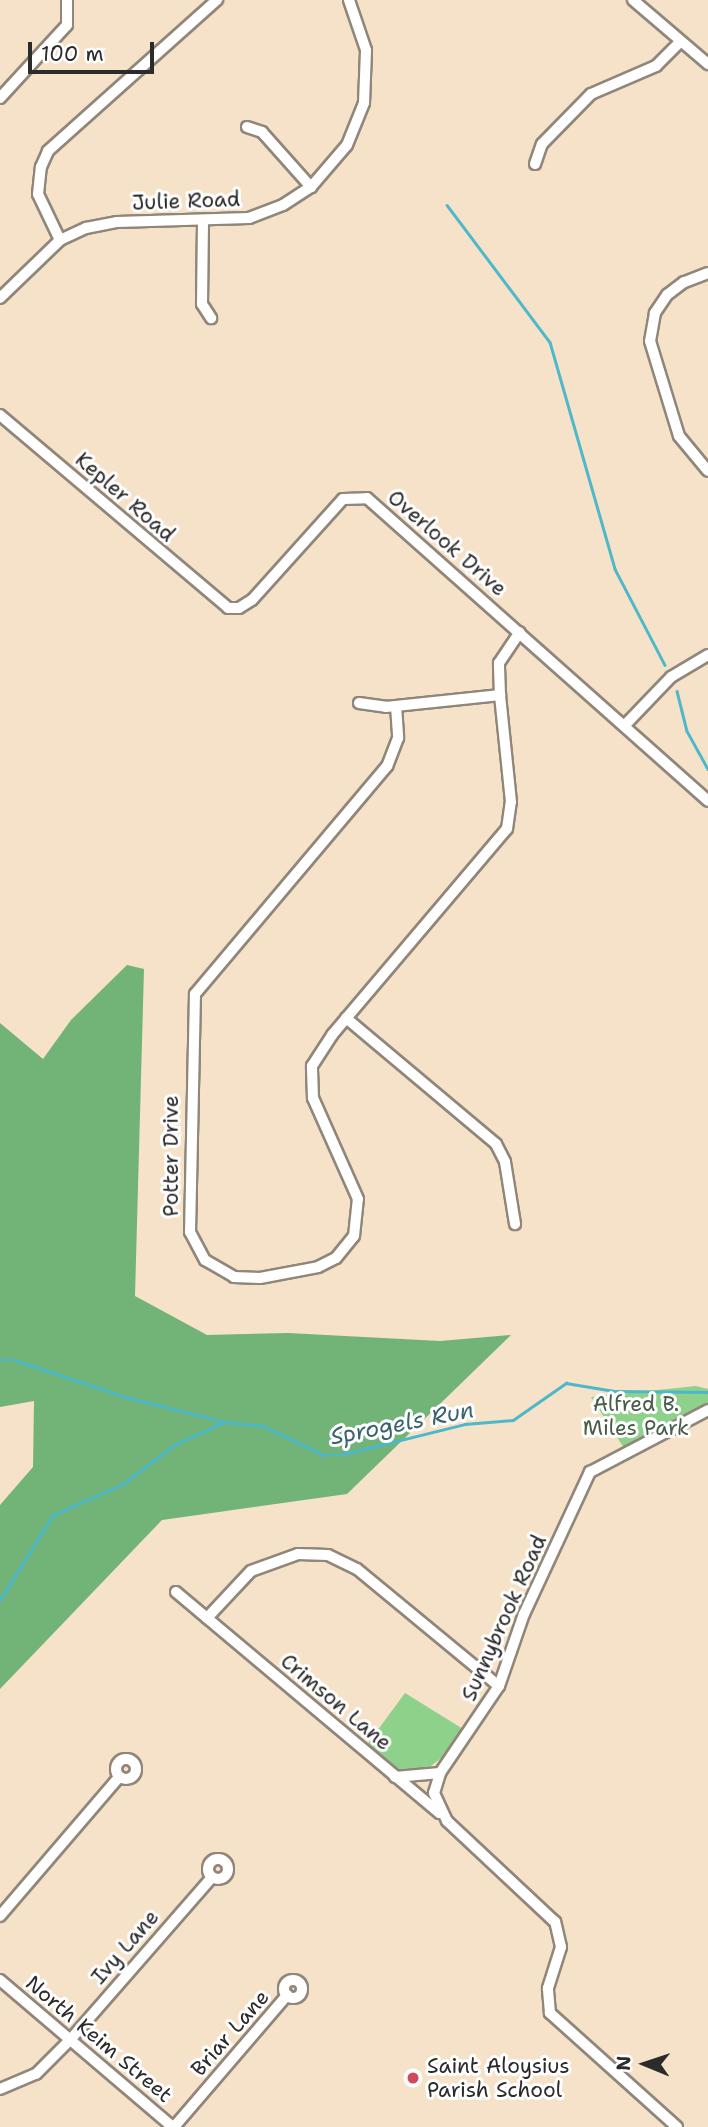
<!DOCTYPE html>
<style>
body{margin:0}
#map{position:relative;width:708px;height:2127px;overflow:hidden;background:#f5e2c8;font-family:"Shantell Sans",sans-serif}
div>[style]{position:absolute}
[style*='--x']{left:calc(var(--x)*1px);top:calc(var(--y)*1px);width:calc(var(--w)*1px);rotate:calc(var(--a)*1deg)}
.green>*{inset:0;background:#8dd18b}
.forest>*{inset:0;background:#72b377}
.stream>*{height:2.5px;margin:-1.25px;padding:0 1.25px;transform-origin:1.25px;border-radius:1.25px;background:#4db8c9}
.roads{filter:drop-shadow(2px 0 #90867a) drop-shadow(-2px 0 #90867a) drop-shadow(0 2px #90867a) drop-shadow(0 -2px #90867a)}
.minor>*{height:10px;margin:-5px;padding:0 5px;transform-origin:5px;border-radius:5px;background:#fff}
.minor>.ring{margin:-5px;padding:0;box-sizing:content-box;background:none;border:10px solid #fff;border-radius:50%}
.dots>*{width:19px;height:19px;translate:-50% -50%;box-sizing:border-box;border:4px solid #fff;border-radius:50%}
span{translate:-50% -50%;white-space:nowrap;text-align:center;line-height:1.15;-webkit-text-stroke:6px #fff;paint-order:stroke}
.street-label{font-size:21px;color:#2b2b2b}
.park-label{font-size:21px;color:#485d48}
.poi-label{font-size:21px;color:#2b2b2b}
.left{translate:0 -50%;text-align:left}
.water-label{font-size:23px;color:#39636a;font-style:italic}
.north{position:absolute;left:610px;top:2029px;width:70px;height:70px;-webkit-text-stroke:5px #fff;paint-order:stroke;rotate:272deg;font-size:19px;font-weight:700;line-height:28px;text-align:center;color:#2b2b2b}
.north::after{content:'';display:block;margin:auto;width:24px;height:32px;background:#2b2b2b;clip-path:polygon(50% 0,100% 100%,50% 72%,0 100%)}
.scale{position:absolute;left:28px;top:42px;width:126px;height:32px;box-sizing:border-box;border:4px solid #2b2b2b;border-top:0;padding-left:9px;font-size:21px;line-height:24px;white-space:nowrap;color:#2b2b2b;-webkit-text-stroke:5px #fff;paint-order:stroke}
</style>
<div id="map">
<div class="green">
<div style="clip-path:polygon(696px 1386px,708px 1389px,708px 1405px,624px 1448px,591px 1397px)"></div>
<div style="clip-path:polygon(405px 1693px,463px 1729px,445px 1755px,427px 1769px,400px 1770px,366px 1746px)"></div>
</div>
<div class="forest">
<div style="clip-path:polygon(127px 965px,144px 969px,135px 1296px,207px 1335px,288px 1333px,440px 1341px,511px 1335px,347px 1494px,162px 1520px,0 1689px,0 1505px,33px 1467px,34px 1401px,0 1407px,0 1023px,43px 1059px,71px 1020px)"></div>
</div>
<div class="stream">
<div style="--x:447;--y:205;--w:171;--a:53.1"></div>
<div style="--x:550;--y:342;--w:236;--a:74"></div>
<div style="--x:615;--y:569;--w:108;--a:62.5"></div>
<div style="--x:677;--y:691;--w:41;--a:76"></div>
<div style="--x:687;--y:731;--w:43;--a:61.1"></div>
<div style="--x:0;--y:1360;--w:15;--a:0"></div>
<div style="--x:15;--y:1360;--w:117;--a:18.4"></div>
<div style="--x:126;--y:1397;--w:102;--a:14.2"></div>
<div style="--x:0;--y:1600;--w:100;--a:-58.1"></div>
<div style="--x:53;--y:1515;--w:77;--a:-23.9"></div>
<div style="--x:123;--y:1484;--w:64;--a:-37.4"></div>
<div style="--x:174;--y:1445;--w:56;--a:-24.3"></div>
<div style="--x:225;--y:1422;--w:38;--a:6"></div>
<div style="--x:263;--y:1426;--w:68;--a:25.4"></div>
<div style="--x:324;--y:1455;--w:16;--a:0"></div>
<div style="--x:340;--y:1455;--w:129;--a:-13.9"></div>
<div style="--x:465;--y:1424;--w:48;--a:-4.8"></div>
<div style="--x:513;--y:1420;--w:65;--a:-34.9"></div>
<div style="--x:566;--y:1383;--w:50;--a:9.3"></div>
<div style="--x:615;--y:1391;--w:93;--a:0.6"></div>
</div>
<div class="roads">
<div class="minor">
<div style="--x:633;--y:0;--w:99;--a:40.5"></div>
<div style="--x:0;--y:98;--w:99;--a:-47.5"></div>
<div style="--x:67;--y:25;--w:25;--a:-90"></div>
<div style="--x:247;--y:127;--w:16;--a:18"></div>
<div style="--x:262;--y:132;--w:74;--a:48.3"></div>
<div style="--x:535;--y:164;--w:21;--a:-71"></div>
<div style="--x:542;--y:144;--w:70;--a:-45.6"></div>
<div style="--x:591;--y:94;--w:71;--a:-23.3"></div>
<div style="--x:656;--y:66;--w:35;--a:-45"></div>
<div style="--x:203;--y:222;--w:82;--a:90.7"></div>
<div style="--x:202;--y:304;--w:17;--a:57"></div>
<div style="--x:60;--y:240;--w:29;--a:-25"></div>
<div style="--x:86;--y:228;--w:32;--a:-11"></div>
<div style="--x:117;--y:222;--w:132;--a:-1.7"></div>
<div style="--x:249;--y:218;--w:36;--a:-21"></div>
<div style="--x:283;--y:205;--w:33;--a:-33"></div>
<div style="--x:311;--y:187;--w:55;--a:-49.4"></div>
<div style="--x:347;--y:145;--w:45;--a:-68"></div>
<div style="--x:364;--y:103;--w:53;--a:-87.8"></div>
<div style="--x:366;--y:50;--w:53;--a:-108.8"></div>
<div style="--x:708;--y:273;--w:26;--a:159"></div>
<div style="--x:684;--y:282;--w:21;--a:143"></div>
<div style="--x:667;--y:295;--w:22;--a:124"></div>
<div style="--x:655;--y:313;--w:28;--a:100"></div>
<div style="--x:650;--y:341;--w:99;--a:73"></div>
<div style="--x:679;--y:436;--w:45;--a:50.4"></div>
<div style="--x:0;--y:298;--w:83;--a:-44"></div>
<div style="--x:60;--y:240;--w:51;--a:-115.6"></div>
<div style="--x:38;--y:194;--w:27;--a:-84"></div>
<div style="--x:41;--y:167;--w:17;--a:-66"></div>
<div style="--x:48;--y:151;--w:227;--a:-41.8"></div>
<div style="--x:0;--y:415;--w:299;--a:40.2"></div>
<div style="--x:228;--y:608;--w:11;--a:0"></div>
<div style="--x:239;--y:608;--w:15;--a:-32"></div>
<div style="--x:252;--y:600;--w:136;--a:-48"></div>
<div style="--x:343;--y:499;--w:24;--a:-2"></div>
<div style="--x:367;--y:498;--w:456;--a:41.6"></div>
<div style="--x:359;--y:703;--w:27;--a:8"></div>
<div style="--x:386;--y:707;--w:115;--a:-6"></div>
<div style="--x:500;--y:695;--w:32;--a:-92"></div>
<div style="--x:499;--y:663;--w:37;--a:-56"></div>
<div style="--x:396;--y:706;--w:32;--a:86"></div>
<div style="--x:398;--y:738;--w:30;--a:111"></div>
<div style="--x:387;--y:766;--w:298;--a:130.1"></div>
<div style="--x:195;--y:994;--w:238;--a:91.2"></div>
<div style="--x:190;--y:1232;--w:32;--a:62"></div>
<div style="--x:205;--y:1260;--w:34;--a:30"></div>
<div style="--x:234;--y:1277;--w:26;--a:2"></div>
<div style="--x:260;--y:1278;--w:59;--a:-10.7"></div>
<div style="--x:318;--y:1267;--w:20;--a:-27"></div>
<div style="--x:336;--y:1258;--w:28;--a:-51"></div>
<div style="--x:354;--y:1236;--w:37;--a:-84"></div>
<div style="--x:358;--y:1199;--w:111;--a:-114"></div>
<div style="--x:313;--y:1098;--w:32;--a:-92"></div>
<div style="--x:312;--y:1066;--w:37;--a:-57"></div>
<div style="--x:332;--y:1035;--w:270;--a:-49.7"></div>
<div style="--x:507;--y:829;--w:27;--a:-82"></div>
<div style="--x:511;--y:802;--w:108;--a:-95.9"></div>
<div style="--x:625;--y:725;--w:66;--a:-46.2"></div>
<div style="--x:671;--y:677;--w:43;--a:-30.7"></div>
<div style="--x:346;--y:1018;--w:196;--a:40"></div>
<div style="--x:496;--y:1144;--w:20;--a:63"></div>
<div style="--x:505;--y:1162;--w:63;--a:80.8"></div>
<div style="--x:176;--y:1592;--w:344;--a:40"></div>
<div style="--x:207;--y:1618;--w:64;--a:-46.9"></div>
<div style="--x:251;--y:1571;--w:50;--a:-19.9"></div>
<div style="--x:298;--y:1554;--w:30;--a:2"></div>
<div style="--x:328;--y:1555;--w:32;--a:26"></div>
<div style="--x:357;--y:1569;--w:184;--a:39.5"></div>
<div class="ring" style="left:116px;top:1759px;width:10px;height:10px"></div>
<div style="--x:395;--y:1777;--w:45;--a:-5.1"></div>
<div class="ring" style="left:208px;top:1859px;width:10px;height:10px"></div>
<div style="--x:0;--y:1916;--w:183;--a:-49.4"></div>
<div style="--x:0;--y:1980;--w:227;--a:40.4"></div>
<div class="ring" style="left:284px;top:1980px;width:8px;height:8px"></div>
<div style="--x:0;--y:2089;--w:39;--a:-23"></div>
<div style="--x:36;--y:2074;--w:48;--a:-45"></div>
<div style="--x:70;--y:2040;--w:216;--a:-48.9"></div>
<div style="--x:174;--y:2127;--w:174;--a:-49.4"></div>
<div style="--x:677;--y:2127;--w:171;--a:-138.1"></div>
<div style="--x:550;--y:2013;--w:25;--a:-95"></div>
<div style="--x:548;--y:1988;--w:43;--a:-72.4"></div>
<div style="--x:561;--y:1947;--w:26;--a:-103"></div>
<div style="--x:555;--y:1922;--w:148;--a:-136.9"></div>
<div style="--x:447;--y:1821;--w:31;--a:-115"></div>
<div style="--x:434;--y:1793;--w:21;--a:-73"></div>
<div style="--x:440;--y:1773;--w:105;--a:-55.9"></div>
<div style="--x:499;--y:1686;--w:76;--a:-70.9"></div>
<div style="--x:524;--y:1614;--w:157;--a:-65.1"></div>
<div style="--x:590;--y:1472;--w:133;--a:-27.7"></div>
</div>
</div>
<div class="dots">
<div style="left:413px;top:2078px;background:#d1495b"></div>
</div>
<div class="street-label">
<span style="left:186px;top:201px;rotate:-2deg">Julie Road</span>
<span style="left:125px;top:497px;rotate:41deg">Kepler Road</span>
<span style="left:447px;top:543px;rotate:41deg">Overlook Drive</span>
<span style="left:171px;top:1156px;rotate:-90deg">Potter Drive</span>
<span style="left:504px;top:1618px;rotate:-66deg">Sunnybrook Road</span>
<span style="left:336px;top:1702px;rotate:40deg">Crimson Lane</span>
<span style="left:125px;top:1947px;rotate:-49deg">Ivy Lane</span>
<span style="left:230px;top:2033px;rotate:-49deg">Briar Lane</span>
<span style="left:99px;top:2039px;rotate:40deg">North Keim Street</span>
</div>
<div class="park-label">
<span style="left:636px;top:1416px">Alfred B.<br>Miles Park</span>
</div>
<div class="poi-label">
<span class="left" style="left:427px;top:2078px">Saint Aloysius<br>Parish School</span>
</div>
<div class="water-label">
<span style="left:402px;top:1423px;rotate:-11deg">Sprogels Run</span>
</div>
<div class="north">N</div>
<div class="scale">100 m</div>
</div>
